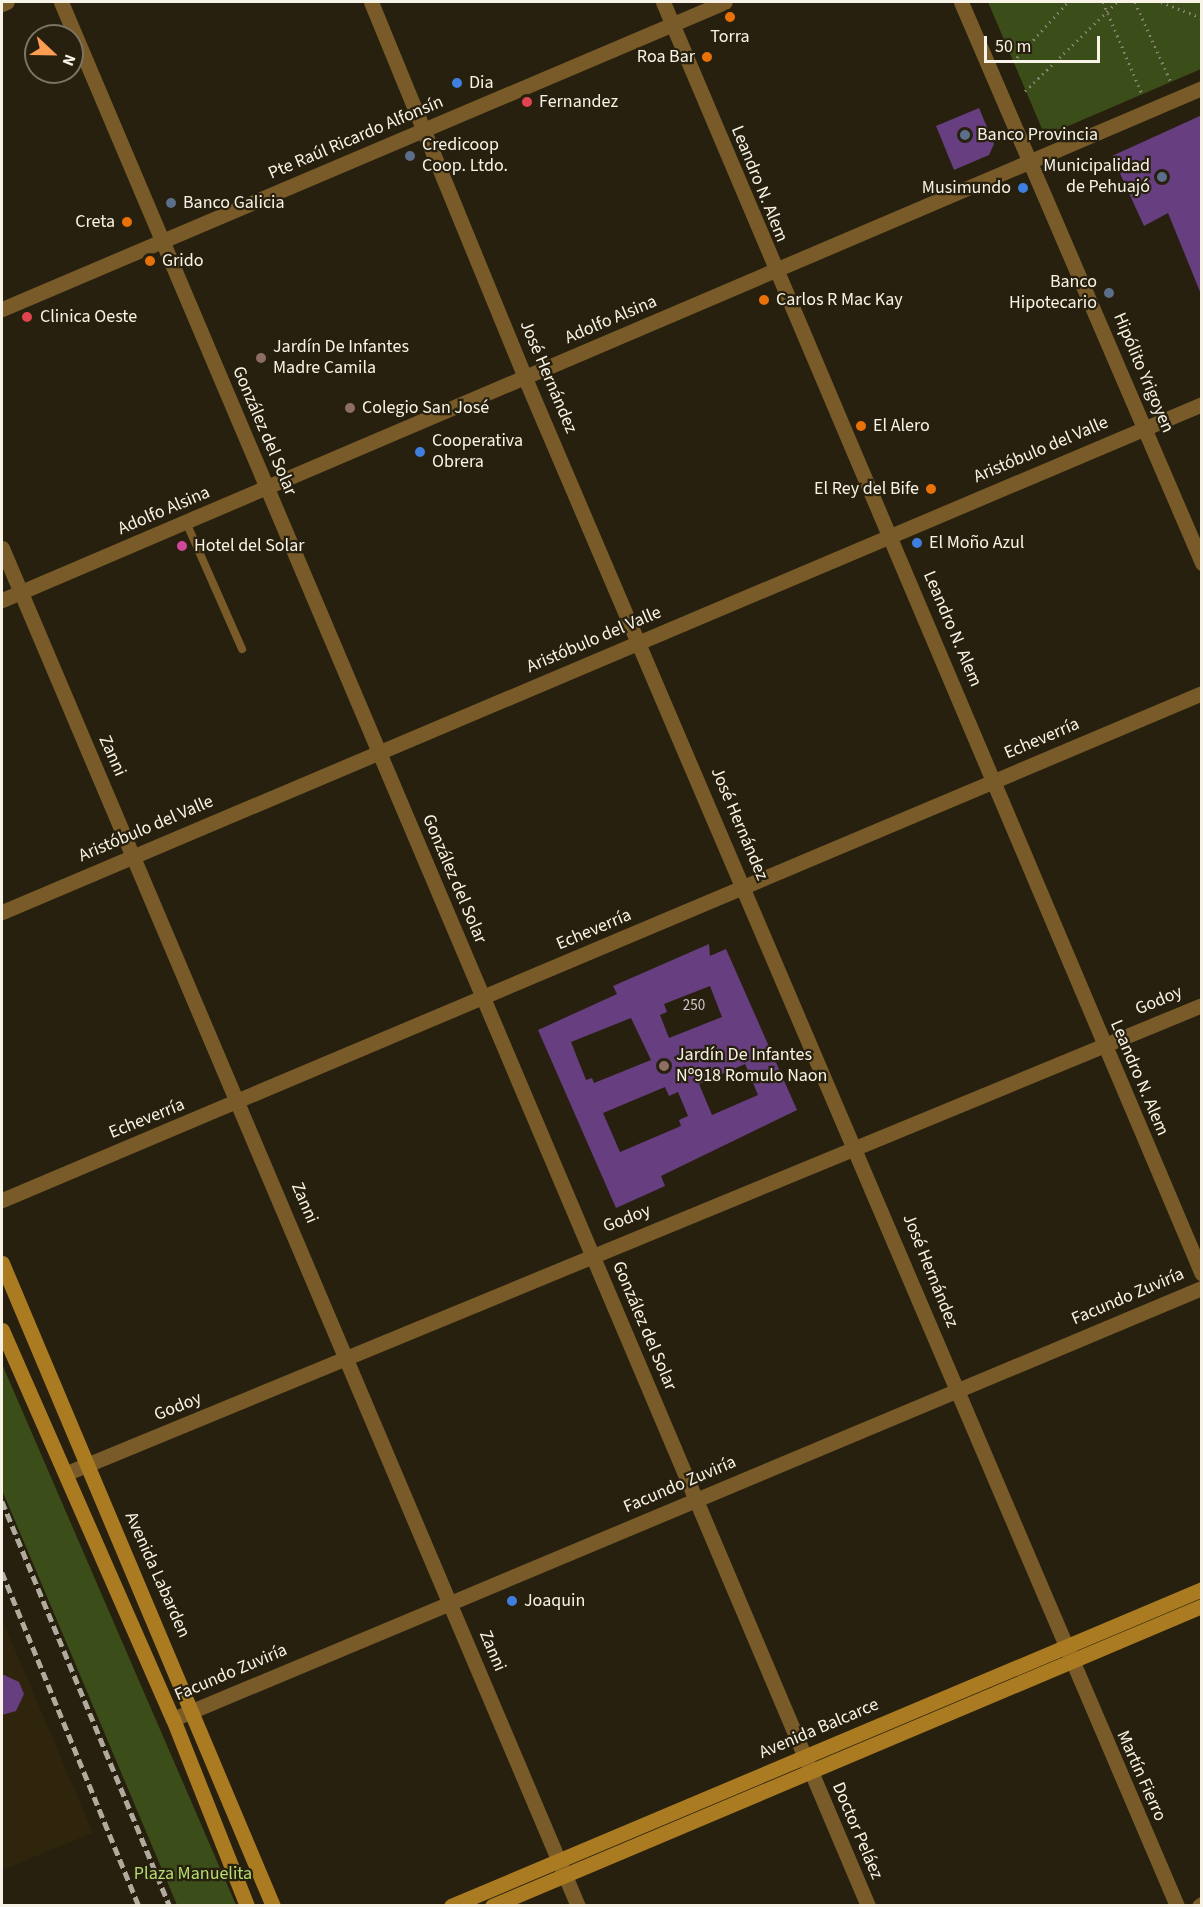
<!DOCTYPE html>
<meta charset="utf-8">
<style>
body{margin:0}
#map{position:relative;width:1203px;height:1907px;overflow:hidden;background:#27200e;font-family:"Source Sans 3",sans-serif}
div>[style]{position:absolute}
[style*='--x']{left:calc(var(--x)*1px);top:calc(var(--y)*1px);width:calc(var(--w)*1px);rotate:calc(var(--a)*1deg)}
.built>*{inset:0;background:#2f250c}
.green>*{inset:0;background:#3b4d19}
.building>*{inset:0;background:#673e7f}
.path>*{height:3px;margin-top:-1.5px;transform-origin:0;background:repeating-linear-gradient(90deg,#888273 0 1.5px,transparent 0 6px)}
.service>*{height:8px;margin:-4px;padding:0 4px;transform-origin:4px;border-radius:4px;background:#795b29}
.minor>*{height:15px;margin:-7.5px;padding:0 7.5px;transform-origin:7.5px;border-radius:7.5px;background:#795b29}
.secondary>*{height:15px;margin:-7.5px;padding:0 7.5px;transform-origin:7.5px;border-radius:7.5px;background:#ab7b21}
.rail>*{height:4.5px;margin-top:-2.25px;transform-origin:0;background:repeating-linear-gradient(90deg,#b1ab9d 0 9px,transparent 0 13.5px)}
.dots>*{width:16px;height:16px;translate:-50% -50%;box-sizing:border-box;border:3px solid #27200e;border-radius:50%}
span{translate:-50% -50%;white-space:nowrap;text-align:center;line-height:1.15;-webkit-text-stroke:4.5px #27200e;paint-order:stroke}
.number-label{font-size:15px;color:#d4c6cd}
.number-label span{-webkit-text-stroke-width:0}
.poi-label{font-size:18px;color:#f8f3e7}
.right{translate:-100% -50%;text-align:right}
.left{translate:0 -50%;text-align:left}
.street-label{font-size:18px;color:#f8f3e7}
.park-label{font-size:18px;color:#b6dd72}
.frame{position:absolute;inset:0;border:3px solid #f8f3e7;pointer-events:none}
.north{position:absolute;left:24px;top:24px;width:60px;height:60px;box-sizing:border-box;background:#27200e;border:2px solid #7b7465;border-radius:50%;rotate:112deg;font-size:16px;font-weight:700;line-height:24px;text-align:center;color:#f8f3e7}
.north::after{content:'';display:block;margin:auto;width:21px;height:27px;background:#fc9d53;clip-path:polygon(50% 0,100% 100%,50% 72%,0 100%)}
.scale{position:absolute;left:984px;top:36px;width:116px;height:27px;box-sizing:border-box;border:3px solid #f8f3e7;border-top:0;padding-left:8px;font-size:18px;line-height:21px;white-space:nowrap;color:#f8f3e7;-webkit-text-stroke:4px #27200e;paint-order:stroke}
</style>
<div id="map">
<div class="built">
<div style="clip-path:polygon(2px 1619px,93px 1833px,2px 1870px)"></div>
</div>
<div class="green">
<div style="clip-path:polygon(988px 2px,1201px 2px,1201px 69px,1045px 136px)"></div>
<div style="clip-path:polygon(2px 1364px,236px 1905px,177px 1905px,2px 1490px)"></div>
</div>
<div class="building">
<div style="clip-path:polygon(979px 108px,994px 144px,989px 155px,954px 170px,936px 126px)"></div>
<div style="clip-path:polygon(1202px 115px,1202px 293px,1201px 294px,1168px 213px,1144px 226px,1112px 156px)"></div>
<div style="clip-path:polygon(evenodd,709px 944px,710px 956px,726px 949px,797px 1110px,661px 1176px,665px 1186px,616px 1208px,538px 1030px,617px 994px,613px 986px,709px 944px,710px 986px,722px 1017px,669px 1038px,660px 1015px,667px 1012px,664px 1004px,710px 986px,709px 944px,631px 1018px,651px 1060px,594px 1083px,592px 1078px,586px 1080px,571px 1042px,631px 1018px,709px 944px,745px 1064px,758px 1095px,712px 1115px,699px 1084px,745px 1064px,709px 944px,665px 1087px,669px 1096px,678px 1092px,688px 1116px,679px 1120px,681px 1126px,620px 1152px,603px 1113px,665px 1087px)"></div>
<div style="clip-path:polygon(2px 1674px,19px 1682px,24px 1694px,16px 1711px,2px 1715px)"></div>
</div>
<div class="path">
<div style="--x:1103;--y:2;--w:100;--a:67"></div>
<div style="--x:1135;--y:2;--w:88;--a:65.8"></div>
<div style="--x:1161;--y:2;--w:44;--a:21.3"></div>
<div style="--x:1013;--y:62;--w:81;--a:-47.5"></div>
<div style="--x:1025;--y:91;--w:128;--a:-44.1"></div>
</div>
<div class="service">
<div style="--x:186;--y:522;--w:139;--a:66.2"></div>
</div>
<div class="minor">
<div style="--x:61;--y:2;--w:2068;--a:67.03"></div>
<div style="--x:371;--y:2;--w:406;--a:67.7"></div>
<div style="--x:525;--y:378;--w:1661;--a:66.89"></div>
<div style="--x:663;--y:2;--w:1381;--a:67.04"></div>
<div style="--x:961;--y:2;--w:611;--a:66.75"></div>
<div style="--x:2;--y:4;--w:5;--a:-22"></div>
<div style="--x:2;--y:309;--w:785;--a:-23.01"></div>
<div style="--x:2;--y:548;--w:1475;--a:67.02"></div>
<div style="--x:2;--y:600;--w:1305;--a:-23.11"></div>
<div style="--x:2;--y:912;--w:1303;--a:-22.94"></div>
<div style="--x:2;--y:1200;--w:1303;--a:-22.9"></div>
<div style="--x:67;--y:1473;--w:1228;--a:-22.41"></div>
<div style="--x:173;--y:1719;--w:1116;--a:-22.73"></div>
<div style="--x:1199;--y:1906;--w:4;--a:-34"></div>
</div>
<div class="secondary">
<div style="--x:2;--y:1263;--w:698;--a:67.15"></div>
<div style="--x:2;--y:1330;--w:425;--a:66.3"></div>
<div style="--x:173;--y:1719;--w:201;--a:68.4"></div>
<div style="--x:451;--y:1906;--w:815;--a:-22.88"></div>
<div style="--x:492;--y:1906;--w:771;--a:-22.91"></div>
</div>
<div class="rail">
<div style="--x:2;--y:1501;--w:438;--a:67.5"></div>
<div style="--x:2;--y:1572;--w:361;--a:67.7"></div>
</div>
<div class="dots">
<div style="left:730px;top:17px;background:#e8710a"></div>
<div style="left:707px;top:57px;background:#e8710a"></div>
<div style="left:457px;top:83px;background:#3f7fe0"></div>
<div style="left:527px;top:102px;background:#e0444e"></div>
<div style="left:965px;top:135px;background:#5c6f8a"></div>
<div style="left:410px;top:156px;background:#5c6f8a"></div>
<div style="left:1162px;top:177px;background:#5c6f8a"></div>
<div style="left:1023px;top:188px;background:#3f7fe0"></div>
<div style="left:171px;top:203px;background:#5c6f8a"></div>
<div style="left:127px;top:222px;background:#e8710a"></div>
<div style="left:150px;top:261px;background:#e8710a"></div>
<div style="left:1109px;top:293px;background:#5c6f8a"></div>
<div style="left:764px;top:300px;background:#e8710a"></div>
<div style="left:27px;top:317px;background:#e0444e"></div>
<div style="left:261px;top:358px;background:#8d6e63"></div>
<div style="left:350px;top:408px;background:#8d6e63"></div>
<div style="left:861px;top:426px;background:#e8710a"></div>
<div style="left:420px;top:452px;background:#3f7fe0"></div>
<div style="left:931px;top:489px;background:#e8710a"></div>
<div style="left:917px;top:543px;background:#3f7fe0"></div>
<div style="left:182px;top:546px;background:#d1479c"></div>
<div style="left:664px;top:1066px;background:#8d6e63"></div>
<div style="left:512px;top:1601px;background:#3f7fe0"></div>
</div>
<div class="number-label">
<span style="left:694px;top:1006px">250</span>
</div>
<div class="poi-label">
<span style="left:730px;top:37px">Torra</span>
<span class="right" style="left:695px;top:57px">Roa Bar</span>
<span class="left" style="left:469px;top:83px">Dia</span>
<span class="left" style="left:539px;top:102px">Fernandez</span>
<span class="left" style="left:977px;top:135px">Banco Provincia</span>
<span class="left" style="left:422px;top:156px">Credicoop<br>Coop. Ltdo.</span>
<span class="right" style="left:1150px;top:177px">Municipalidad<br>de Pehuajó</span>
<span class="right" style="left:1011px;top:188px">Musimundo</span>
<span class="left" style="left:183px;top:203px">Banco Galicia</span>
<span class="right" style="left:115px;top:222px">Creta</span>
<span class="left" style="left:162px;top:261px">Grido</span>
<span class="right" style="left:1097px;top:293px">Banco<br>Hipotecario</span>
<span class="left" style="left:776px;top:300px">Carlos R Mac Kay</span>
<span class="left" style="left:40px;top:317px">Clinica Oeste</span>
<span class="left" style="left:273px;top:358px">Jardín De Infantes<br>Madre Camila</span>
<span class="left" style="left:362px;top:408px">Colegio San José</span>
<span class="left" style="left:873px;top:426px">El Alero</span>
<span class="left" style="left:432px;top:452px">Cooperativa<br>Obrera</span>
<span class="right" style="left:919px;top:489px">El Rey del Bife</span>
<span class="left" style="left:929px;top:543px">El Moño Azul</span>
<span class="left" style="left:194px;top:546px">Hotel del Solar</span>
<span class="left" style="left:676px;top:1066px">Jardín De Infantes<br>Nº918 Romulo Naon</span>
<span class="left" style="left:524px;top:1601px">Joaquin</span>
</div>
<div class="street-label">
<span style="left:356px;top:138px;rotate:-23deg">Pte Raúl Ricardo Alfonsín</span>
<span style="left:759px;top:184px;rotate:68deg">Leandro N. Alem</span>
<span style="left:611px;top:320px;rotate:-23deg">Adolfo Alsina</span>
<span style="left:1143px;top:373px;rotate:67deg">Hipólito Yrigoyen</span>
<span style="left:548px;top:377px;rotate:67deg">José Hernández</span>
<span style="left:264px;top:431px;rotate:67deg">González del Solar</span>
<span style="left:1041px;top:450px;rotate:-23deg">Aristóbulo del Valle</span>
<span style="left:164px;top:511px;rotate:-23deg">Adolfo Alsina</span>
<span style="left:952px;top:629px;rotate:67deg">Leandro N. Alem</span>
<span style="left:594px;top:640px;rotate:-23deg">Aristóbulo del Valle</span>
<span style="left:1042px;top:739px;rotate:-23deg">Echeverría</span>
<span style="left:112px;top:756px;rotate:66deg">Zanni</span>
<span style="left:739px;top:824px;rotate:67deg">José Hernández</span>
<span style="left:146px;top:829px;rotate:-23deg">Aristóbulo del Valle</span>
<span style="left:454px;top:879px;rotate:67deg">González del Solar</span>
<span style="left:594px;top:930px;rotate:-23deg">Echeverría</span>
<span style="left:1159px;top:1001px;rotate:-23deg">Godoy</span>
<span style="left:1139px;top:1078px;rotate:67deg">Leandro N. Alem</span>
<span style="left:147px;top:1119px;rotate:-22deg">Echeverría</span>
<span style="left:304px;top:1203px;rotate:67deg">Zanni</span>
<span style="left:627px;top:1219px;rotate:-21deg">Godoy</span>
<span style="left:930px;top:1271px;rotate:68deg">José Hernández</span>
<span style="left:1128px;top:1297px;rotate:-23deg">Facundo Zuviría</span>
<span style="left:644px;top:1326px;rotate:67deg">González del Solar</span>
<span style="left:178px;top:1407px;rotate:-22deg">Godoy</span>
<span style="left:680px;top:1485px;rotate:-23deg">Facundo Zuviría</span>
<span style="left:157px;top:1575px;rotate:66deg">Avenida Labarden</span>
<span style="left:492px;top:1651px;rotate:67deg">Zanni</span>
<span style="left:231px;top:1673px;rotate:-23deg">Facundo Zuviría</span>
<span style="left:819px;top:1729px;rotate:-23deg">Avenida Balcarce</span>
<span style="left:1141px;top:1776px;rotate:66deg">Martín Fierro</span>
<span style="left:857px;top:1831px;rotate:67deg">Doctor Peláez</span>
</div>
<div class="park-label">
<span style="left:193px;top:1874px">Plaza Manuelita</span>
</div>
<div class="frame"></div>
<div class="north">N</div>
<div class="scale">50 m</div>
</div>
